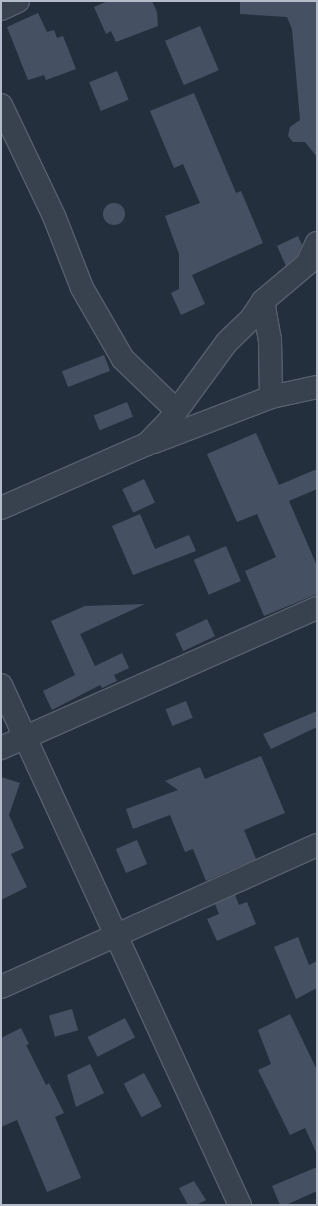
<!DOCTYPE html>
<style>
body{margin:0}
#map{position:relative;width:318px;height:1206px;overflow:hidden;background:#242f3e;font-family:Inter,sans-serif}
div>[style]{position:absolute}
[style*='--x']{left:calc(var(--x)*1px);top:calc(var(--y)*1px);width:calc(var(--w)*1px);rotate:calc(var(--a)*1deg)}
.building>*{inset:0;background:#455162;transform-origin:0 0}
.round{border-radius:50%}
.roads{filter:drop-shadow(1px 0 #565f6c) drop-shadow(-1px 0 #565f6c) drop-shadow(0 1px #565f6c) drop-shadow(0 -1px #565f6c)}
.street>*{height:22px;margin:-11px;padding:0 11px;transform-origin:11px;border-radius:11px;background:#38414e}
span{translate:-50% -50%;white-space:nowrap;text-align:center;line-height:1.15;-webkit-text-stroke:3.5px #1d2633;paint-order:stroke}
.frame{position:absolute;inset:0;border:2px solid #b4bcc9;pointer-events:none}
</style>
<div id="map">
<div class="building">
<div style="clip-path:polygon(108px 1px,152px 1px,157px 12px,158px 26px,116px 42px,111px 31px,106px 34px,94px 7px)"></div>
<div style="clip-path:polygon(240px 1px,317px 1px,317px 157px,305px 142px,293px 142px,288px 136px,290px 127px,300px 120px,292px 29px,287px 17px,240px 14px)"></div>
<div style="clip-path:polygon(38px 13px,47px 32px,54px 30px,57px 38px,63px 36px,76px 69px,46px 80px,44px 75px,28px 80px,7px 27px)"></div>
<div style="left:200px;top:26px;width:48px;height:38px;rotate:67deg"></div>
<div style="left:117px;top:71px;width:31px;height:30px;rotate:68deg"></div>
<div style="clip-path:polygon(194px 93px,236px 193px,241px 191px,263px 243px,192px 275px,205px 304px,181px 315px,171px 293px,179px 289px,179px 254px,165px 216px,200px 203px,183px 164px,174px 168px,150px 111px)"></div>
<div class="round" style="left:103px;top:203px;width:22px;height:22px"></div>
<div style="clip-path:polygon(298px 236px,302px 245px,297px 256px,286px 266px,277px 246px)"></div>
<div style="left:104px;top:355px;width:17px;height:45px;rotate:69deg"></div>
<div style="left:127px;top:402px;width:16px;height:36px;rotate:68deg"></div>
<div style="clip-path:polygon(256px 433px,279px 485px,317px 469px,317px 489px,289px 501px,317px 566px,317px 594px,264px 616px,245px 571px,276px 557px,257px 514px,237px 522px,207px 454px)"></div>
<div style="left:144px;top:479px;width:26px;height:24px;rotate:65deg"></div>
<div style="clip-path:polygon(140px 514px,155px 549px,189px 535px,196px 551px,133px 575px,112px 526px)"></div>
<div style="left:226px;top:546px;width:38px;height:35px;rotate:67deg"></div>
<div style="clip-path:polygon(145px 604px,80px 634px,95px 666px,122px 653px,129px 668px,114px 675px,117px 681px,102px 688px,100px 685px,52px 710px,43px 691px,75px 675px,51px 621px,85px 606px)"></div>
<div style="left:207px;top:619px;width:19px;height:35px;rotate:65deg"></div>
<div style="left:186px;top:701px;width:18px;height:22px;rotate:68deg"></div>
<div style="clip-path:polygon(317px 711px,317px 727px,271px 749px,263px 734px)"></div>
<div style="clip-path:polygon(261px 756px,285px 813px,244px 830px,256px 859px,206px 881px,193px 849px,185px 852px,170px 815px,133px 829px,126px 809px,178px 790px,165px 781px,200px 767px,205px 779px)"></div>
<div style="clip-path:polygon(1px 777px,20px 783px,9px 815px,24px 848px,11px 854px,27px 887px,1px 900px)"></div>
<div style="left:137px;top:840px;width:26px;height:23px;rotate:67deg"></div>
<div style="clip-path:polygon(235px 895px,239px 905px,247px 902px,256px 924px,217px 941px,207px 919px,219px 914px,215px 904px)"></div>
<div style="clip-path:polygon(298px 937px,309px 965px,317px 961px,317px 988px,296px 999px,274px 947px)"></div>
<div style="left:72px;top:1009px;width:22px;height:24px;rotate:74deg"></div>
<div style="clip-path:polygon(290px 1014px,317px 1070px,317px 1154px,305px 1128px,290px 1135px,258px 1070px,271px 1064px,258px 1030px)"></div>
<div style="left:125px;top:1018px;width:22px;height:42px;rotate:63deg"></div>
<div style="clip-path:polygon(21px 1028px,29px 1044px,26px 1045px,46px 1085px,49px 1083px,64px 1113px,55px 1117px,81px 1178px,47px 1192px,17px 1120px,1px 1127px,1px 1038px)"></div>
<div style="clip-path:polygon(90px 1064px,104px 1093px,76px 1107px,67px 1075px)"></div>
<div style="left:144px;top:1073px;width:38px;height:23px;rotate:62deg"></div>
<div style="clip-path:polygon(317px 1167px,317px 1191px,286px 1205px,280px 1205px,272px 1186px)"></div>
<div style="clip-path:polygon(194px 1181px,206px 1200px,196px 1205px,188px 1205px,179px 1188px)"></div>
</div>
<div class="roads">
<div class="street">
<div style="--x:1;--y:9;--w:19;--a:-25"></div>
<div style="--x:1;--y:105;--w:123;--a:64.5"></div>
<div style="--x:54;--y:216;--w:77;--a:68.7"></div>
<div style="--x:82;--y:288;--w:82;--a:60"></div>
<div style="--x:123;--y:359;--w:74;--a:43.9"></div>
<div style="--x:263;--y:301;--w:39;--a:80"></div>
<div style="--x:270;--y:339;--w:58;--a:89"></div>
<div style="--x:154;--y:442;--w:125;--a:-21"></div>
<div style="--x:271;--y:397;--w:47;--a:-12.3"></div>
<div style="--x:1;--y:508;--w:159;--a:-23.7"></div>
<div style="--x:147;--y:444;--w:32;--a:-46"></div>
<div style="--x:169;--y:421;--w:98;--a:-53.7"></div>
<div style="--x:227;--y:342;--w:33;--a:-44"></div>
<div style="--x:251;--y:319;--w:22;--a:-56"></div>
<div style="--x:263;--y:301;--w:57;--a:-40.1"></div>
<div style="--x:307;--y:264;--w:23;--a:-65"></div>
<div style="--x:1;--y:685;--w:572;--a:65.32"></div>
<div style="--x:1;--y:748;--w:346;--a:-23.9"></div>
<div style="--x:1;--y:987;--w:346;--a:-24.2"></div>
</div>
</div>
<div class="frame"></div>
</div>
